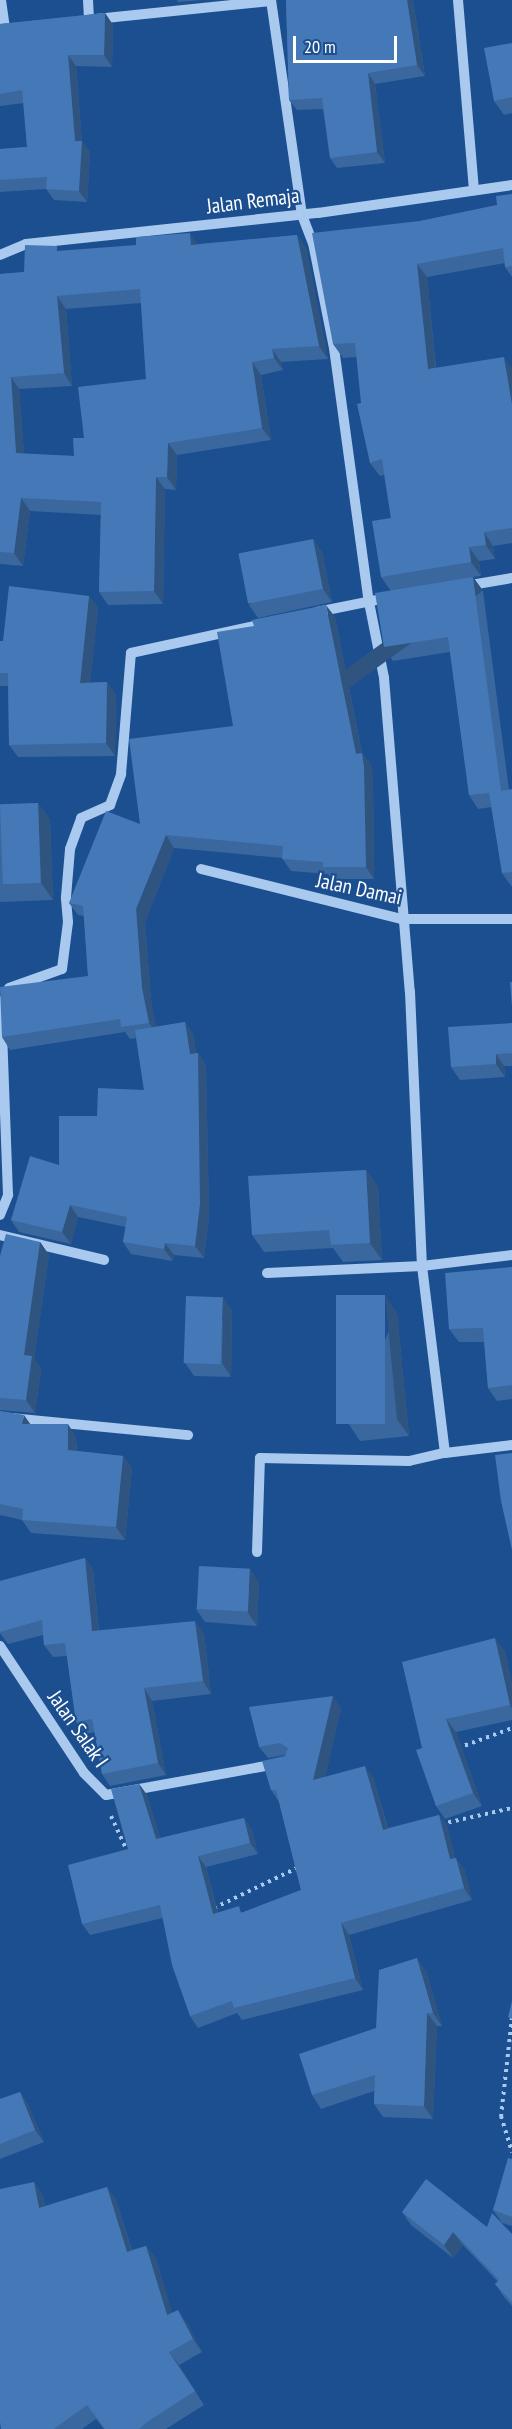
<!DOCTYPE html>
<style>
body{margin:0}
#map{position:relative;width:512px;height:2429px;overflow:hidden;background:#1b4f8f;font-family:"PT Sans Narrow",sans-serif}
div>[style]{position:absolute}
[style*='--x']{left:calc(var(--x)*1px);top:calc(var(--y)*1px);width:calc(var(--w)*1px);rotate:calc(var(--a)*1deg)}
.path>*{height:4px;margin-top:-2px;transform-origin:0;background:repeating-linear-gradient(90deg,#a9c9ee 0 3px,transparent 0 7.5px)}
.minor>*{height:10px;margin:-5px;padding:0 5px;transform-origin:5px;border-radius:5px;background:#a9c9ee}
.wall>*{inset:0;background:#3a679d}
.shaded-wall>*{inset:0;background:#305480;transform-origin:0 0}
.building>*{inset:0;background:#4478b7;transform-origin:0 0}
span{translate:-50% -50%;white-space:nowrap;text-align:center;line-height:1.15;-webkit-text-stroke:4.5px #1b4f8f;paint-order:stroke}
.street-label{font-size:21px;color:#fff}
.scale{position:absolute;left:293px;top:36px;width:104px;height:27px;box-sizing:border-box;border:3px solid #fff;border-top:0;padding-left:8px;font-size:18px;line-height:21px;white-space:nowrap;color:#fff;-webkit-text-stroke:4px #1b4f8f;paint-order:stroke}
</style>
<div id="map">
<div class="path">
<div style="--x:458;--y:1748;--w:58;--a:-20.3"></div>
<div style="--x:111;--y:1816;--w:41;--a:65.3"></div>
<div style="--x:441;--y:1824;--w:73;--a:-12.7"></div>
<div style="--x:214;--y:1908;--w:94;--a:-25.8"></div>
<div style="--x:512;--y:2017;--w:100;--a:96.3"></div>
<div style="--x:501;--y:2116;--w:38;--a:73"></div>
</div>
<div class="minor">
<div style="--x:1;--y:0;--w:28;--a:82"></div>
<div style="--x:5;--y:28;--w:7;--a:0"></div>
<div style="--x:88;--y:0;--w:20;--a:87"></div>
<div style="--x:271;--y:0;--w:217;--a:81.8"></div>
<div style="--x:302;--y:215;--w:30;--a:69"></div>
<div style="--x:313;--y:243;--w:107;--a:78.7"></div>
<div style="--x:334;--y:348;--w:256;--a:82.2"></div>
<div style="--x:369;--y:602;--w:77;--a:78.8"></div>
<div style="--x:384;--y:678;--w:315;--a:85.3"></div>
<div style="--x:410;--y:992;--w:274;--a:87.5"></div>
<div style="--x:422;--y:1266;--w:188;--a:83"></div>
<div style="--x:458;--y:0;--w:191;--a:85.2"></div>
<div style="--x:96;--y:19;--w:176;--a:-5.9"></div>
<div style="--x:0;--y:255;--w:28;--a:-23"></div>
<div style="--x:26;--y:244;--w:294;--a:-6.1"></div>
<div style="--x:318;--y:213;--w:196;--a:-8.2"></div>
<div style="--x:465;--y:586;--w:48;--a:-9.7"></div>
<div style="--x:317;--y:612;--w:60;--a:-11.5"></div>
<div style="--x:201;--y:869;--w:207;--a:14"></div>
<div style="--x:402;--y:919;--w:110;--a:0"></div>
<div style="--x:9;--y:988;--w:56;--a:-19.7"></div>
<div style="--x:62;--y:969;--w:47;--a:-82.7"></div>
<div style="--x:68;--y:922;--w:25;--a:-95"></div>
<div style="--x:66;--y:897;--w:48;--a:-85.2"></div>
<div style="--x:70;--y:849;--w:33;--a:-70"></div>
<div style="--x:81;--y:818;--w:32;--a:-24"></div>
<div style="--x:110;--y:805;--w:33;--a:-70"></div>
<div style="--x:121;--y:774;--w:121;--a:-85.3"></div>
<div style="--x:131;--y:653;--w:139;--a:-12.4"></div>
<div style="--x:0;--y:1215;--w:22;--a:-68"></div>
<div style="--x:8;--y:1195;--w:194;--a:-92.1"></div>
<div style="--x:0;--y:1235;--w:107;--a:13.5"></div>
<div style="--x:267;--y:1273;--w:155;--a:-2.6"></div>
<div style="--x:422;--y:1266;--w:91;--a:-7"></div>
<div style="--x:0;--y:1417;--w:189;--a:5.5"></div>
<div style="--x:257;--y:1552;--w:94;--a:-88.2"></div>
<div style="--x:260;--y:1458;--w:149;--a:1.2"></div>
<div style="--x:409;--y:1461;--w:37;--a:-13"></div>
<div style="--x:445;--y:1453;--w:67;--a:-6.8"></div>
<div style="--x:0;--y:1646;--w:152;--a:56.5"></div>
<div style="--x:84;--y:1773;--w:31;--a:45"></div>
<div style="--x:106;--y:1795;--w:174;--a:-10.3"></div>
</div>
<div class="wall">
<div style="clip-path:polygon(177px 0,202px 0,178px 2px)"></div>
<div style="clip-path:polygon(286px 0,413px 0,425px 76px,375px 84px,385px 163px,337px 168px,330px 158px,323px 109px,297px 110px,289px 100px)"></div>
<div style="clip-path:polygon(105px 13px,113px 25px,112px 67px,76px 66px,82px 142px,90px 152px,87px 202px,54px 200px,46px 189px,0 192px,0 149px,27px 147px,24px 103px,0 106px,0 24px)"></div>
<div style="clip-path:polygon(512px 43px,512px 113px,504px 115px,494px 101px)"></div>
<div style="clip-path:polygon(512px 194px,512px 277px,505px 267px,505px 263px,427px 277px,436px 368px,512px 368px,512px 543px,493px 546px,495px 559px,479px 561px,481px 576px,473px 577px,483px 591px,509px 790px,512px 789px,512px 887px,502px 873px,492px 807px,478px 809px,469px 795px,450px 652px,393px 661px,384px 647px,391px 591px,381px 577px,391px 518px,384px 475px,380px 476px,370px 463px,357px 357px,343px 358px,333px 344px,420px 221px,497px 205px)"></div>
<div style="clip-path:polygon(evenodd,297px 235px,306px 248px,328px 359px,281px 362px,283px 370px,261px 375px,271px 440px,177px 455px,176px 490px,165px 489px,163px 604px,108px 605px,99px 592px,101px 515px,30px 511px,23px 566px,0 564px,0 274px,24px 272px,61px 251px,198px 244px,297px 235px,141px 303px,146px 379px,74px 456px,24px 454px,19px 389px,72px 386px,66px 309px,141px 303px)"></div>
<div style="clip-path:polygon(313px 539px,322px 552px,332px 602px,258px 618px,249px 605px)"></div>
<div style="clip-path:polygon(89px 596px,98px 608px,90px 683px,107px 682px,116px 695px,115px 756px,18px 757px,9px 745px,8px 686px,0 686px,0 641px,3px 641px)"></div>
<div style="clip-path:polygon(335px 617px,362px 753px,371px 765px,373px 780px,374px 879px,332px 879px,328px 874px,291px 871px,282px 858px,174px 848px,145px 922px,151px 1000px,156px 1027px,185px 1022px,193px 1034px,196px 1053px,198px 1053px,206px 1065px,209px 1216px,204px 1258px,174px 1255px,173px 1261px,131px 1254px,123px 1242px,126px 1227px,78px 1217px,71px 1244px,19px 1232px,11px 1220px,59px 1165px,97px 1116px,144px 1090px,136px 1038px,130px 1039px,125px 1032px,10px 1050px,2px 1037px,88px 976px,84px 916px,78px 915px,69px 903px,140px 824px)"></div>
<div style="clip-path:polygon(38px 803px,50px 820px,53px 900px,0 902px,0 805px)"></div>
<div style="clip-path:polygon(512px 1023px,512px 1066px,504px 1066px,505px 1077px,460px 1080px,451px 1067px)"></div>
<div style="clip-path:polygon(366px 1170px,378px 1187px,382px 1260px,343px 1262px,333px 1248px,264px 1252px,252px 1235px)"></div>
<div style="clip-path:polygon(40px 1242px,49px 1255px,34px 1358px,41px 1369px,35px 1413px,0 1410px,0 1256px)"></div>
<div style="clip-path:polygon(512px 1267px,512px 1399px,497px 1401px,488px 1388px,484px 1342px,459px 1342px,449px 1329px)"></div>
<div style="clip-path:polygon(232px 1310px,231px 1377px,194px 1376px,185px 1363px)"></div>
<div style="clip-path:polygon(397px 1313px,409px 1436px,360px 1441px,348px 1423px)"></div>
<div style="clip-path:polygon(0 1411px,30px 1424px,76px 1437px,77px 1451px,123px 1456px,132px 1468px,125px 1540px,31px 1533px,22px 1520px,0 1515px)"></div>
<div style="clip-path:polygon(85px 1558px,93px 1570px,99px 1631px,204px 1633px,211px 1694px,152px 1701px,166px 1775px,110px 1786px,102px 1774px,95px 1732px,85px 1734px,76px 1722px,67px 1656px,53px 1657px,44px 1645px,43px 1635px,8px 1644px,0 1633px,0 1581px)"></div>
<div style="clip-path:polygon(259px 1582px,257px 1626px,205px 1622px,196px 1609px)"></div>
<div style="clip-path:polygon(505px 1651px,512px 1685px,512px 1720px,456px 1732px,482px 1806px,445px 1819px,436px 1806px,422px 1748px)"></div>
<div style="clip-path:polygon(341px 1708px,325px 1777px,373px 1777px,388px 1828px,439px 1815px,447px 1826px,455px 1858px,464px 1869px,472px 1900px,349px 1935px,363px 1990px,242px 2020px,237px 2013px,198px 2028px,190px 2016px,163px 1918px,90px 1935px,82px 1924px,128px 1849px,139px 1784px,147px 1795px,160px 1838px,244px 1818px,252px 1830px,258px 1854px,206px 1867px,218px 1913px,243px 1912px,301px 1890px,279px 1802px,271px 1790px,286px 1755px,268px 1758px,259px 1747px)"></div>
<div style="clip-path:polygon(426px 1971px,442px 2026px,437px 2026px,433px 2119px,383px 2117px,374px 2104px,374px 2091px,321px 2109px,312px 2095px,376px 2028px)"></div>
<div style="clip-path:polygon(20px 2092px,28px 2104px,44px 2142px,0 2159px,0 2099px)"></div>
<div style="clip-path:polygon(512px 2159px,512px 2226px,502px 2223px,493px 2210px)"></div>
<div style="clip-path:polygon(34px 2182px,43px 2196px,45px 2206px,107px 2187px,116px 2200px,132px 2250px,146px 2246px,156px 2259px,172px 2313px,187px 2323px,202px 2352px,179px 2365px,204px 2405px,166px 2429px,104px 2429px,96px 2419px,82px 2429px,1px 2429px)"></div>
<div style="clip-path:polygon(402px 2212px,487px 2227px,512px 2234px,512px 2306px,504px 2297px,495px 2284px,498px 2282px,463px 2245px,453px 2258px,411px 2225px)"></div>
</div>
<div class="shaded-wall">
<div style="clip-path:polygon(407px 0,413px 0,425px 76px,417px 65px)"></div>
<div style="clip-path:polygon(105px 13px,113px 25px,112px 67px,104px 55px)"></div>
<div style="clip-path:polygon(68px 55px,76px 66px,82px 142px,90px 152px,87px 202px,79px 191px)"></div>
<div style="clip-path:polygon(368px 73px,375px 84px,385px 163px,377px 152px)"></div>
<div style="clip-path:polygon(190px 233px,199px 246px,191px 245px)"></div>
<div style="clip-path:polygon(297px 235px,306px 248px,328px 359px,319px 346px)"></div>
<div style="clip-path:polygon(417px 264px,427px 277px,437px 383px,428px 369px)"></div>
<div style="clip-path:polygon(57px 296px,66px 309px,72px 386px,64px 373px)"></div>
<div style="clip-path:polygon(272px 349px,281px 362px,283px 370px,274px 358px)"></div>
<div style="clip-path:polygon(504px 357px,512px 368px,512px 405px)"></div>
<div style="clip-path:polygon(252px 362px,261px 375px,271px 440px,262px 428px)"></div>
<div style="clip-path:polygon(11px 377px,19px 389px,25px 466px,16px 453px)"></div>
<div style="clip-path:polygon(168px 443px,177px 455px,176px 490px,167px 477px)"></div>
<div style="clip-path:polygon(156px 477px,165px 489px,163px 604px,154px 591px)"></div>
<div style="clip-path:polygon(21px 498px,30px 511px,23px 566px,14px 553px)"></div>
<div style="clip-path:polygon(484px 532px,493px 546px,495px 559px,486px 545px)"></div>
<div style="clip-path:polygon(313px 539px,322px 552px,332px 602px,323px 589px)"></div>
<div style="clip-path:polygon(469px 547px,479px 561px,481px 576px,471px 562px)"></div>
<div style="left:473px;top:577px;width:17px;height:216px;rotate:54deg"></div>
<div style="clip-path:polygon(89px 596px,98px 608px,89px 696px,80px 683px)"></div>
<div style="clip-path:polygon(326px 605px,335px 617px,362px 754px,362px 753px,371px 765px,373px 780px,374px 879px,366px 867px,356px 754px)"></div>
<div style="clip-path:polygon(107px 682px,116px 695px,115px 756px,106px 743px)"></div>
<div style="clip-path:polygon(38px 803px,50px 820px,53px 900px,41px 883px)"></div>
<div style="clip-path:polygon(166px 835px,174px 848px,145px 922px,151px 1000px,158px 1035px,149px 1023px,142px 988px,136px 909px)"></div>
<div style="clip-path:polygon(185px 1022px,193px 1034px,198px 1066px,190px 1054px)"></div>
<div style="clip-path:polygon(198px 1053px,206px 1065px,209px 1216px,204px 1258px,195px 1246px)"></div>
<div style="clip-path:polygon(496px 1054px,504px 1066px,505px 1077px,496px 1064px)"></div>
<div style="clip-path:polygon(366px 1170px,378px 1187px,382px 1260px,370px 1243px)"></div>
<div style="clip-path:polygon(70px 1205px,78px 1217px,71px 1244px,62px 1232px)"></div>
<div style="clip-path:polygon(40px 1242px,49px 1255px,34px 1358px,41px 1369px,35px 1413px,26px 1400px,24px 1355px)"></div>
<div style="clip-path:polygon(165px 1243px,174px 1255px,173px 1261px,164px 1249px)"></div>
<div style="clip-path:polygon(385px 1295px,397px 1313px,409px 1436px,397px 1419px)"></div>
<div style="clip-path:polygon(223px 1297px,232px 1310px,231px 1377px,222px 1363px)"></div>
<div style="clip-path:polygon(24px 1415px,33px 1428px,22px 1424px)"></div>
<div style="clip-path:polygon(68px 1424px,76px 1437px,77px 1463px,68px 1450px)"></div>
<div style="clip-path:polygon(123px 1456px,132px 1468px,125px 1540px,116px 1527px)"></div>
<div style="clip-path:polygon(85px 1558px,93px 1570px,100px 1644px,92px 1631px)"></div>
<div style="clip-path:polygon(250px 1569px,259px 1582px,257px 1626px,248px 1613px)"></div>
<div style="clip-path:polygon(195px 1621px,204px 1633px,211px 1694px,203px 1681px)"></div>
<div style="clip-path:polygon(495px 1638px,505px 1651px,512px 1685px,512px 1708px,510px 1705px)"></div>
<div style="clip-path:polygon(144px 1688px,152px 1701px,166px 1775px,158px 1763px)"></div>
<div style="clip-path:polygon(333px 1696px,341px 1708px,322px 1792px,313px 1780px)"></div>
<div style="clip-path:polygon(446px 1719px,456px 1732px,482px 1806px,473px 1793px)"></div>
<div style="clip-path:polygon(365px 1766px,373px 1777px,391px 1841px,383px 1830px)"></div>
<div style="clip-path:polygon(139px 1784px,147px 1795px,164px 1850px,156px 1839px)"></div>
<div style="clip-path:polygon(439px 1815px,447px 1826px,458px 1870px,450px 1859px)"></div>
<div style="clip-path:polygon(244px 1818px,252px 1830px,258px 1854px,250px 1843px)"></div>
<div style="clip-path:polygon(198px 1856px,206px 1867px,221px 1926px,213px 1914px)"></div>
<div style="clip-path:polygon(456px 1858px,464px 1869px,472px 1900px,464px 1888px)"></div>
<div style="clip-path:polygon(341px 1923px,349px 1935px,363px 1990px,355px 1978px)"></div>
<div style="clip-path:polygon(417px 1958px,426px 1971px,442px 2026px,433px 2013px)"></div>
<div style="clip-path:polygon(427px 2013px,437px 2026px,433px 2119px,424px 2106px)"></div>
<div style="clip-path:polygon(20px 2092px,28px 2104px,44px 2142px,35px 2130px)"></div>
<div style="clip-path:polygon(34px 2182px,43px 2196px,48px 2221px,39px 2208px)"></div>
<div style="clip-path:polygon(107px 2187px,116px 2200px,136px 2265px,127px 2252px)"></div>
<div style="clip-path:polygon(453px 2232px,463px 2245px,453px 2258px,444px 2245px)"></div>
<div style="clip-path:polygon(146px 2246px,156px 2259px,177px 2329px,167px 2315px)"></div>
<div style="clip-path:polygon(178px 2310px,187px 2323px,202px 2352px,193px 2339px)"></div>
<div style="clip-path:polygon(169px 2352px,179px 2365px,204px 2405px,195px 2391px)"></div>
</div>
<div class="building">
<div style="clip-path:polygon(286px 0,407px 0,417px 65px,368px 73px,377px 152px,330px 158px,322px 98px,289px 100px)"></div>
<div style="clip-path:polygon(105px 13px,104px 55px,68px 55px,75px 141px,82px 141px,79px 191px,46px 189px,47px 177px,0 180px,0 149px,27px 147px,22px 90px,0 94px,0 24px)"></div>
<div style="clip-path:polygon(512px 43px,512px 97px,494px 101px,484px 48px)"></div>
<div style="clip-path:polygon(512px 194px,512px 266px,505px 267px,503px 248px,417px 264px,428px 369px,504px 357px,512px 405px,512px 528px,484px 532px,486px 545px,469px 547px,471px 562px,381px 577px,372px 521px,391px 518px,382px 459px,370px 463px,357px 404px,361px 403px,355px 343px,333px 344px,312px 233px,420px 221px,497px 205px,496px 196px)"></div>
<div style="clip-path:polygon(evenodd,190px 233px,191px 245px,297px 235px,319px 346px,272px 349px,274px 358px,252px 362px,262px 428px,168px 443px,167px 477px,156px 477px,154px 591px,99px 592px,101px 502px,21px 498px,14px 553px,0 552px,0 274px,24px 272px,25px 245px,57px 246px,57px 251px,136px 245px,136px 237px,190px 233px,140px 289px,146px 379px,78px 387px,84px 438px,73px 438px,74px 456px,16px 453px,11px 377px,64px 373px,57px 296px,140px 289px)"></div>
<div style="left:313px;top:539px;width:51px;height:76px;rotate:79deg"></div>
<div style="clip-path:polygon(473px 577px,501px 791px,512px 789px,512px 872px,502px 873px,489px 793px,469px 795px,448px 637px,384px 647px,375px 593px)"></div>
<div style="clip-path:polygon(9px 586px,89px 596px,80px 683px,107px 682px,106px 743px,9px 745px,8px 673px,0 673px,0 641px,3px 641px)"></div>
<div style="clip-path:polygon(326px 605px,356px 754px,362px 753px,364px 767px,366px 867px,323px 867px,323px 862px,282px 859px,283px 846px,166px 835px,136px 909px,142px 988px,149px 1023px,121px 1027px,120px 1019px,2px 1037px,0 987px,88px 976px,83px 906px,69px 903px,106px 811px,140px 824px,129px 739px,233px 726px,217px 632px,254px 626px,252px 620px)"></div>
<div style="left:38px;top:803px;width:80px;height:38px;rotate:88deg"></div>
<div style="clip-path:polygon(510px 982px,512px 982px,512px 1007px)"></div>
<div style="clip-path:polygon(185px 1022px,190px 1054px,198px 1053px,200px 1204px,195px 1246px,165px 1243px,164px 1249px,123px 1242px,127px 1217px,70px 1205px,62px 1232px,11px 1220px,30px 1156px,59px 1165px,59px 1116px,97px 1116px,98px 1088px,144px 1090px,135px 1030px)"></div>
<div style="clip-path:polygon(512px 1023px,512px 1053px,496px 1054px,496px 1064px,451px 1067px,448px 1027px)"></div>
<div style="clip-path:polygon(366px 1170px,370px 1243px,331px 1245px,329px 1230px,252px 1235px,248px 1176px)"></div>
<div style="clip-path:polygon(6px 1234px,40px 1242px,24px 1355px,32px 1356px,26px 1400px,0 1398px,0 1256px)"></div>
<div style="clip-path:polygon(512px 1267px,512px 1385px,488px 1388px,483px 1328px,449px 1329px,445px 1273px)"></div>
<div style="left:336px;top:1295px;width:49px;height:129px"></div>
<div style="left:186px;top:1296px;width:37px;height:67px;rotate:2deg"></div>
<div style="clip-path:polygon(0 1411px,24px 1415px,22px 1424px,68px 1424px,68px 1450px,123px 1456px,116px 1527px,22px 1520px,23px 1509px,0 1504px)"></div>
<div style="clip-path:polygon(512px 1453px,512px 1550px,501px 1501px,495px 1455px)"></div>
<div style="clip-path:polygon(85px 1558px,92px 1631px,195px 1621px,203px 1681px,144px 1688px,158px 1763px,102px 1774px,92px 1719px,76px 1722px,65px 1643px,44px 1645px,42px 1620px,0 1632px,0 1581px)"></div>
<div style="left:199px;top:1566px;width:51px;height:43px;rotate:3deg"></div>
<div style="clip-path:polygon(495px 1638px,510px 1705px,446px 1719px,473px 1793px,436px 1806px,416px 1750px,422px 1748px,402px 1662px)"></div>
<div style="clip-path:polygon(333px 1696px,313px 1780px,365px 1766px,383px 1830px,439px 1815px,450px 1859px,456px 1858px,464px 1888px,341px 1923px,355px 1978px,234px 2008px,232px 2001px,190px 2016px,172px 1965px,160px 1905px,82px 1924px,68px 1865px,128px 1849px,111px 1789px,139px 1784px,156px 1839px,244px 1818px,250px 1843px,198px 1856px,213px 1914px,239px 1906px,241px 1913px,301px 1890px,276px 1790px,271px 1790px,262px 1761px,285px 1756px,288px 1748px,280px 1743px,259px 1747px,249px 1707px)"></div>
<div style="clip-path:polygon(417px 1958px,433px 2013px,427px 2013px,424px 2106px,374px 2104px,375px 2075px,312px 2095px,299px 2054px,376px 2028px,379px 1970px)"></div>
<div style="clip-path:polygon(512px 2001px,512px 2019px,508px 2017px)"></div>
<div style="clip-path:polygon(20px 2092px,35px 2130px,0 2144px,0 2099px)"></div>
<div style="clip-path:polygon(508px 2158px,512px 2159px,512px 2217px,493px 2210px)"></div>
<div style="clip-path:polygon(426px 2179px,487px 2227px,492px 2213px,512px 2234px,512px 2302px,495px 2284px,499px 2280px,453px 2232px,444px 2245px,402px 2212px)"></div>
<div style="clip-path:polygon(34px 2182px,39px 2208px,107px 2187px,127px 2252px,146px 2246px,167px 2315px,178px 2310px,193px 2339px,169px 2352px,195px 2391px,147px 2422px,139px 2429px,105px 2429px,87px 2405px,54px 2429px,1px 2429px,0 2422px,0 2189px)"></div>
</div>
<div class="street-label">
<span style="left:253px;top:201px;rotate:-7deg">Jalan Remaja</span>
<span style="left:359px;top:889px;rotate:12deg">Jalan Damai</span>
<span style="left:78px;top:1729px;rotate:55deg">Jalan Salak I</span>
</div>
<div class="scale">20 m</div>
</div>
